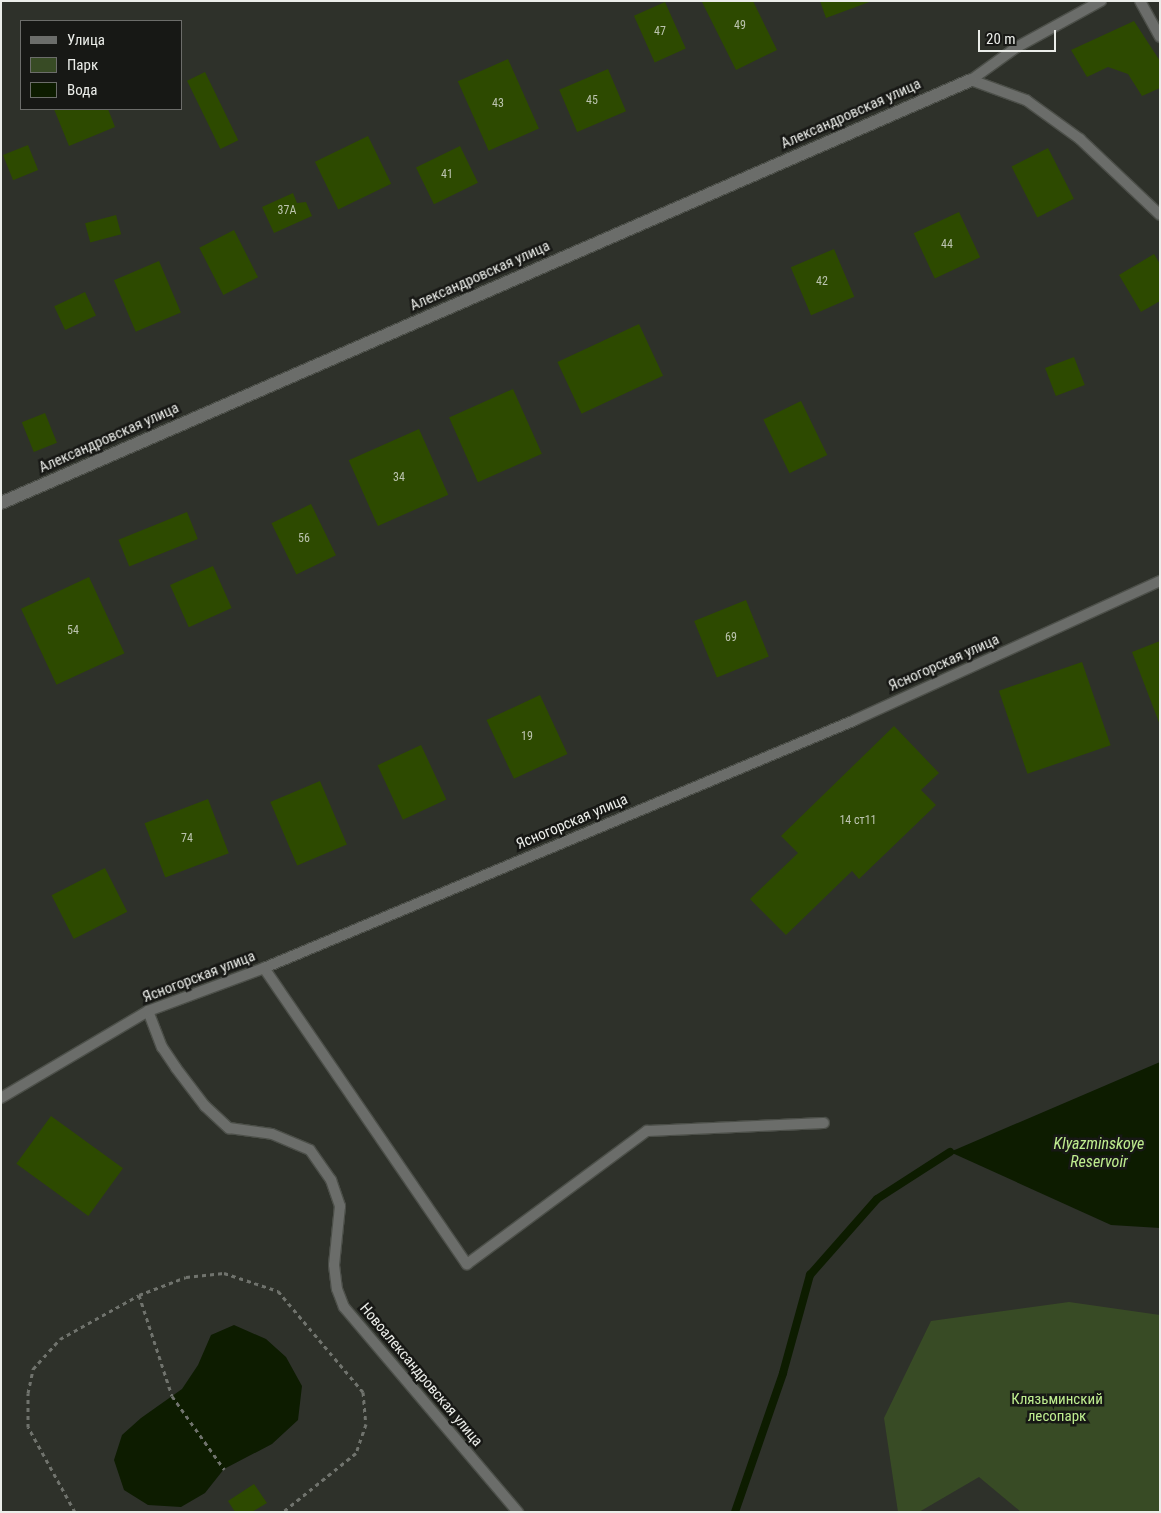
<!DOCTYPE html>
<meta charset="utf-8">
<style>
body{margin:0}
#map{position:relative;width:1161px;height:1513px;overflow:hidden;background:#2e312a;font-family:"Roboto Condensed",sans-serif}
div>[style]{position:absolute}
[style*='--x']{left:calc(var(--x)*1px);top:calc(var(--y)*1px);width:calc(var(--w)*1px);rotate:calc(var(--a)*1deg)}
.green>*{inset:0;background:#384b25}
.water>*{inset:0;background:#0d1c00}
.stream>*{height:8px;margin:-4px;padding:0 4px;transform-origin:4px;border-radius:4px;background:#0d1c00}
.building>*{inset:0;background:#2d4a00;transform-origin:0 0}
.path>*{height:3px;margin-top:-1.5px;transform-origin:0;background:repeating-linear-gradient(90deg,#70736d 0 4px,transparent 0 8px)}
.roads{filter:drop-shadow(1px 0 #4c4f49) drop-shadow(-1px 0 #4c4f49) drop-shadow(0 1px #4c4f49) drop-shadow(0 -1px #4c4f49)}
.lane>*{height:10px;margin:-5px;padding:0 5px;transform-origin:5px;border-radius:5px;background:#6b6d6a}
.street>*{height:12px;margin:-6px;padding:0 6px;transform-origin:6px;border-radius:6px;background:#6b6d6a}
span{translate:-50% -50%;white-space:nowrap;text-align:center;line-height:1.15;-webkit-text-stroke:5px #171815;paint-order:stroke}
.number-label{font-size:12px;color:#bcc4af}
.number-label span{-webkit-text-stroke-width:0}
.street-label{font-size:15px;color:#ebede9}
.park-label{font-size:15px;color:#beed8f}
.water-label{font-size:16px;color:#bfed8f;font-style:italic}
.frame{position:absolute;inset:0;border:2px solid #ebede9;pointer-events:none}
.legend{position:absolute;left:20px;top:20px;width:162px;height:90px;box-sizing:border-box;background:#171815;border:1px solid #6c6d6a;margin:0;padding:6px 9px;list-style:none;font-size:15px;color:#ebede9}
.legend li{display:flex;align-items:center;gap:10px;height:25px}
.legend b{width:25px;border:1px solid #6c6d6a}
.scale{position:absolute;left:978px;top:30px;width:78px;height:22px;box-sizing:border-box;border:2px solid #ebede9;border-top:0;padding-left:6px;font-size:15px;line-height:18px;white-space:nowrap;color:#ebede9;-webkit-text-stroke:4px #171815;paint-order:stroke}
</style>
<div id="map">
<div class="green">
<div style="clip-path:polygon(1069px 1302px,1160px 1315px,1160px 1512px,1021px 1512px,979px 1477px,919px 1512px,898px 1512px,884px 1418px,931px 1321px)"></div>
</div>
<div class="water">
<div style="clip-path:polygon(1160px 1062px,1160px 1228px,1111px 1225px,950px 1152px)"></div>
<div style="clip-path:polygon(234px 1325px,266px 1339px,286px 1357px,302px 1386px,298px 1420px,272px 1444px,224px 1469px,205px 1493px,181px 1507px,148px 1505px,124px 1490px,114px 1460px,122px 1435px,141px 1418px,182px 1389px,198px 1365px,211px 1335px)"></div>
</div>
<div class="stream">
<div style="--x:735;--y:1512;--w:147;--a:-70.9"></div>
<div style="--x:783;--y:1373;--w:102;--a:-74.6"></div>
<div style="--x:810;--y:1275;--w:101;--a:-48.6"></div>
<div style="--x:877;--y:1199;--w:87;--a:-32.8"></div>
</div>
<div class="building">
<div style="clip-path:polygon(753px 1px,777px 50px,736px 70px,702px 2px)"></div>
<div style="clip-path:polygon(820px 1px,872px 1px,826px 18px)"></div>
<div style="left:665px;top:2px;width:51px;height:34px;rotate:66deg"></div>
<div style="clip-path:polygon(1134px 21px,1160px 61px,1160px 88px,1142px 96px,1128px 74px,1108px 67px,1087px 77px,1071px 50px)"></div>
<div style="left:508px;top:59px;width:76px;height:55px;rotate:66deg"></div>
<div style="left:608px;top:69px;width:46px;height:53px;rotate:67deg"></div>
<div style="left:205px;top:72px;width:76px;height:20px;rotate:64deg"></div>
<div style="clip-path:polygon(54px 109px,108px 109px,115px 127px,69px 146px)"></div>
<div style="left:368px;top:136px;width:53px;height:59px;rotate:64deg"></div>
<div style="left:28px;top:145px;width:27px;height:27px;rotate:68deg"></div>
<div style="left:460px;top:146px;width:41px;height:49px;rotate:64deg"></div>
<div style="left:1048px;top:148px;width:57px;height:41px;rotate:63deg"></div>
<div style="clip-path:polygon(293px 193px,297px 203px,306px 202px,312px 216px,274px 233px,262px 207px)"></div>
<div style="left:959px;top:212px;width:50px;height:50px;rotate:65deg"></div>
<div style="left:116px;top:215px;width:20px;height:32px;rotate:75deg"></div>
<div style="left:234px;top:230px;width:53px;height:39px;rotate:63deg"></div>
<div style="left:834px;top:249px;width:52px;height:47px;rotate:67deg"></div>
<div style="clip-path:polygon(1154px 254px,1160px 264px,1160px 301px,1141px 312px,1119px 275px)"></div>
<div style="left:159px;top:261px;width:56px;height:49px;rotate:67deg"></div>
<div style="left:85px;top:292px;width:26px;height:34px;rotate:65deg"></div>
<div style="left:639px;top:324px;width:57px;height:90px;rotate:65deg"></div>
<div style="left:1074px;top:357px;width:30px;height:31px;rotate:69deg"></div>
<div style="left:513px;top:389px;width:71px;height:70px;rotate:66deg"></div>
<div style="left:801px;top:401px;width:60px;height:42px;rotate:64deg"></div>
<div style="left:45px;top:413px;width:32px;height:25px;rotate:68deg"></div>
<div style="left:419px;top:429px;width:72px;height:77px;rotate:66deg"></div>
<div style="left:311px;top:504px;width:57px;height:44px;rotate:64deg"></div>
<div style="left:187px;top:512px;width:29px;height:74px;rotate:68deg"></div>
<div style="left:213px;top:566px;width:46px;height:47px;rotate:66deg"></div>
<div style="left:89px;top:577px;width:84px;height:75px;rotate:65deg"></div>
<div style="left:746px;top:600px;width:61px;height:56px;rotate:68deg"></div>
<div style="clip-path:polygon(1160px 641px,1160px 725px,1132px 652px)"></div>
<div style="left:1082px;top:662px;width:88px;height:88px;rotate:71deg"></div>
<div style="left:540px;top:695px;width:65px;height:59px;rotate:65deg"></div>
<div style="clip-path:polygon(894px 726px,939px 773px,921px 790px,936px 805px,859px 879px,852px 871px,786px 935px,750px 899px,798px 853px,781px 836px)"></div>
<div style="left:421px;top:745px;width:60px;height:48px;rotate:65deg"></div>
<div style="left:320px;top:781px;width:69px;height:54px;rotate:67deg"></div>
<div style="left:208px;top:799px;width:58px;height:68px;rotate:69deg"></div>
<div style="left:105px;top:868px;width:49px;height:60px;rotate:63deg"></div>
<div style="left:51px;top:1116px;width:89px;height:59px;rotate:36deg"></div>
<div style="clip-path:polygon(254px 1484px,267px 1503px,252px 1512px,235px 1512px,228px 1501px)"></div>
</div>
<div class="path">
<div style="--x:139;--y:1295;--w:106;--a:71.9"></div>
<div style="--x:172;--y:1396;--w:90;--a:54.5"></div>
<div style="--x:75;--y:1512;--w:97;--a:-118.9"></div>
<div style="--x:28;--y:1427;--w:34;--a:-90"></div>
<div style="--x:28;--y:1393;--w:25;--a:-78"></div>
<div style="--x:33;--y:1369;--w:40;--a:-48"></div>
<div style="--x:60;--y:1339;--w:90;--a:-29.1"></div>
<div style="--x:139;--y:1295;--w:50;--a:-21"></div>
<div style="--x:186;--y:1277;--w:38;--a:-6"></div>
<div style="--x:224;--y:1273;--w:57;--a:18.4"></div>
<div style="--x:278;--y:1291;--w:132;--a:49.9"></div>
<div style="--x:363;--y:1392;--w:32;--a:85"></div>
<div style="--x:366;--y:1424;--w:31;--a:109"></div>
<div style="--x:356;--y:1453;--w:94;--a:141.1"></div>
</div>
<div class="roads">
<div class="lane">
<div style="--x:1140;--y:1;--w:41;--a:60.9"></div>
<div style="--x:971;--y:80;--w:59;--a:20"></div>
<div style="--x:1026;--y:100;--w:67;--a:35.8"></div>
<div style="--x:1080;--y:139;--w:110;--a:43.5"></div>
<div style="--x:971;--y:80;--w:57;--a:-35.7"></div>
<div style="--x:1017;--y:47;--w:96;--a:-28.7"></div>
<div style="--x:264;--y:968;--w:359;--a:55.6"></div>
<div style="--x:467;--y:1264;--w:224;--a:-36.5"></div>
<div style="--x:647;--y:1131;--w:177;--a:-2.6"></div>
<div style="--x:148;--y:1011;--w:39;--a:69"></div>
<div style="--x:162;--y:1047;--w:25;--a:56"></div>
<div style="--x:176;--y:1068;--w:48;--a:52.7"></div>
<div style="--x:205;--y:1106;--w:33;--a:43"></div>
<div style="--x:229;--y:1128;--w:43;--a:7.9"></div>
<div style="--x:272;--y:1134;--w:41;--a:22.8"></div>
<div style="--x:310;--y:1150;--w:37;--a:55"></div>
<div style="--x:331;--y:1180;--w:28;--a:71"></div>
<div style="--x:340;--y:1206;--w:59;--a:95.8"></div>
<div style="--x:334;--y:1265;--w:24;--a:83"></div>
<div style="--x:337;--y:1289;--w:19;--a:69"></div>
<div style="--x:344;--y:1307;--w:269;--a:49.7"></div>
<div style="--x:1;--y:1098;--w:171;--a:-30.6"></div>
<div style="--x:148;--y:1011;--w:124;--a:-20.3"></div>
<div style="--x:264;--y:968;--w:641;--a:-22.76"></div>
<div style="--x:855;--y:720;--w:335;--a:-24.5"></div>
</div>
<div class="street">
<div style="--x:1;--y:503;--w:1058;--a:-23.56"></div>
</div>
</div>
<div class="number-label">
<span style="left:740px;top:26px">49</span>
<span style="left:660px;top:32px">47</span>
<span style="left:592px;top:101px">45</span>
<span style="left:498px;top:104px">43</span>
<span style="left:447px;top:175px">41</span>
<span style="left:287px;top:211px">37А</span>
<span style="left:947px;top:245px">44</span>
<span style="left:822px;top:282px">42</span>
<span style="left:399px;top:478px">34</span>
<span style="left:304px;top:539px">56</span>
<span style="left:73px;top:631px">54</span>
<span style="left:731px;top:638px">69</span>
<span style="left:527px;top:737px">19</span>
<span style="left:858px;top:821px">14 ст11</span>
<span style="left:187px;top:839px">74</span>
</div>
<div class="street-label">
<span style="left:851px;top:114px;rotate:-24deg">Александровская улица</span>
<span style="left:480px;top:276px;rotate:-24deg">Александровская улица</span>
<span style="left:109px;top:438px;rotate:-24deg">Александровская улица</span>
<span style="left:944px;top:663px;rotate:-24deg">Ясногорская улица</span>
<span style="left:572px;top:822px;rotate:-23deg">Ясногорская улица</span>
<span style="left:199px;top:977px;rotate:-21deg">Ясногорская улица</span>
<span style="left:421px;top:1375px;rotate:50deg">Новоалександровская улица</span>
</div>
<div class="park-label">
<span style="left:1057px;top:1408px">Клязьминский<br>лесопарк</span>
</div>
<div class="water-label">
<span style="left:1099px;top:1153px">Klyazminskoye<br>Reservoir</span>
</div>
<div class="frame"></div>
<ul class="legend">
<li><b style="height:6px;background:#6b6d6a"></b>Улица</li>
<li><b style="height:14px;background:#384b25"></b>Парк</li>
<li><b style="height:14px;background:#0d1c00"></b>Вода</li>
</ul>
<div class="scale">20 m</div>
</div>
